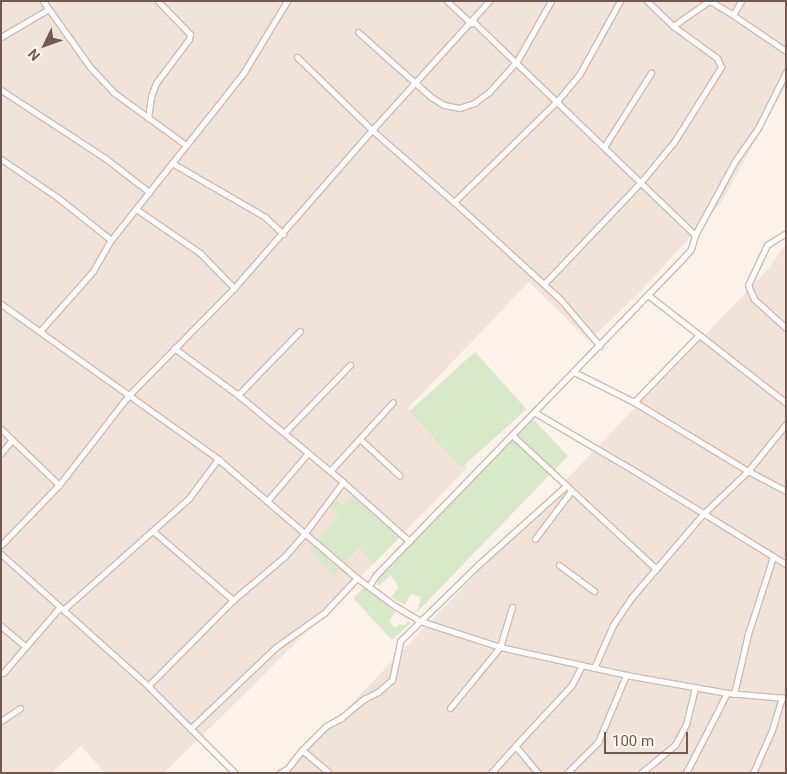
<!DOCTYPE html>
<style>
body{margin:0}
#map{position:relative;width:787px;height:774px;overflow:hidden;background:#fbf2e9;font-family:Roboto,sans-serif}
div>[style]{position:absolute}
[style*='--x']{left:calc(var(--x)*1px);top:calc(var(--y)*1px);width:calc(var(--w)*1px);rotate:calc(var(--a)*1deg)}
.residential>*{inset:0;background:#f2e3d8}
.green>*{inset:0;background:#d9e8c8;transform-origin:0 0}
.roads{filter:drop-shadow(1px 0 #cfbbb2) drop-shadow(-1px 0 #cfbbb2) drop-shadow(0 1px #cfbbb2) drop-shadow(0 -1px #cfbbb2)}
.minor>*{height:5px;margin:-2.5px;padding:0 2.5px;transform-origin:2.5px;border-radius:2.5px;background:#fff}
span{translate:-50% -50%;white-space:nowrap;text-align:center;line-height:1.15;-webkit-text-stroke:4px #fef6ef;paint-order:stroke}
.frame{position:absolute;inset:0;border:2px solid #74574e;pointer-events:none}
.north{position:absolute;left:20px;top:20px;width:50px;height:50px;-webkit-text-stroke:4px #fef6ef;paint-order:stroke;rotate:228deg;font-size:14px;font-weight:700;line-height:20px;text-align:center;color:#74574e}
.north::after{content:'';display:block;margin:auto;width:18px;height:22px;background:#74574e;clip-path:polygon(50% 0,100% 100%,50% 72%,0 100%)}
.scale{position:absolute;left:604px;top:732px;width:84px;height:22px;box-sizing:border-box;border:2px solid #74574e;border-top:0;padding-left:6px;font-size:15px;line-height:18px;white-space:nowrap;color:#74574e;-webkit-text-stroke:4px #fef6ef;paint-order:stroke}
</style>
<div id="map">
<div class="residential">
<div style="clip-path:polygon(1px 1px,786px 1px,786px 85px,721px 203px,642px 290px,589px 341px,529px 282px,408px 408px,467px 468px,261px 678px,164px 773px,105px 773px,81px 746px,52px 773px,1px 773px)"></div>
<div style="clip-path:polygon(786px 244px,786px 773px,285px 773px,769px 268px)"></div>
</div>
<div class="green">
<div style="left:475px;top:352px;width:77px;height:88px;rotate:48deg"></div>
<div style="clip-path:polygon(533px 419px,568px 456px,417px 612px,421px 597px,411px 594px,405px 605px,391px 597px,399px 587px,390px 575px,380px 586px,373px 579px)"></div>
<div style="clip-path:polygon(353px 496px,400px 537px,373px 564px,359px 547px,345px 563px,318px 540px,339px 516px,328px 506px,334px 498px,344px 506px)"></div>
<div style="clip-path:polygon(312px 545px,339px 569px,333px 575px,309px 549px)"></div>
<div style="clip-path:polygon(364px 587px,396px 612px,389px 621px,395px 628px,400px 624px,403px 626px,409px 621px,411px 623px,392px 640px,353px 598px)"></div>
</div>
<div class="roads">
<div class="minor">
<div style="--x:43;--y:1;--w:81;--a:54.5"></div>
<div style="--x:90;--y:67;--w:34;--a:47"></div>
<div style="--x:113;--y:92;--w:90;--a:36"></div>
<div style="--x:447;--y:1;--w:33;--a:43"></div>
<div style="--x:710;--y:1;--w:27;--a:31"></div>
<div style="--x:733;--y:15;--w:16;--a:-60"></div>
<div style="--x:733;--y:15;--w:64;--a:34.2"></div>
<div style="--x:673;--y:26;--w:44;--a:-34.8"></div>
<div style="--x:358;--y:32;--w:98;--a:41.7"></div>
<div style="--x:431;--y:97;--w:15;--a:32"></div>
<div style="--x:444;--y:105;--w:15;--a:11"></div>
<div style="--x:459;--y:108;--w:16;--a:-18"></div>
<div style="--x:474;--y:103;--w:19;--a:-36"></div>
<div style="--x:489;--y:92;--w:42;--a:-47.9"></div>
<div style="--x:517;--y:61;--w:69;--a:-60.5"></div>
<div style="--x:1;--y:37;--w:53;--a:-30.4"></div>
<div style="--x:297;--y:57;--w:105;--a:44.2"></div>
<div style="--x:372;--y:130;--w:109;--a:41.3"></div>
<div style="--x:454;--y:202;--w:145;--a:42.5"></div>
<div style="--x:561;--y:300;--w:60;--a:49.7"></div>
<div style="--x:1;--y:90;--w:124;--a:33.2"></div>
<div style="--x:105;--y:158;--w:56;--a:37.7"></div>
<div style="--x:148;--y:118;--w:22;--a:-82"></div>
<div style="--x:151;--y:96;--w:14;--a:-69"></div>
<div style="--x:156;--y:83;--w:55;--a:-53.1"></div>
<div style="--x:189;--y:39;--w:5;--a:-79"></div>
<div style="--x:190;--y:34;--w:7;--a:-135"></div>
<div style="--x:185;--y:29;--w:39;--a:-134"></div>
<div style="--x:604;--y:147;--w:88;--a:-57.6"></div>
<div style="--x:1;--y:159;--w:68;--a:34.2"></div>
<div style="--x:57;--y:197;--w:69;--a:38.5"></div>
<div style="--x:172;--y:163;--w:108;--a:30.1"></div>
<div style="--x:265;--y:217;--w:25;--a:43"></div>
<div style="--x:454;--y:202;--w:146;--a:-44.4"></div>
<div style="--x:558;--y:100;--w:33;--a:-50"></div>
<div style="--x:579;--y:75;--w:85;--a:-61"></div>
<div style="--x:136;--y:209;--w:78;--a:34.5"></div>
<div style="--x:200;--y:253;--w:49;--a:45.8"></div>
<div style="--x:786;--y:233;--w:22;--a:148"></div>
<div style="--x:767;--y:245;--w:44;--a:115.4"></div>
<div style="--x:748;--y:285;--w:15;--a:67"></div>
<div style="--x:754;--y:299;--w:43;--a:42.2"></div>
<div style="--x:695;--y:235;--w:84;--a:-61.6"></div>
<div style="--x:735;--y:161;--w:40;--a:-55.1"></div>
<div style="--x:758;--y:128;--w:63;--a:-63.4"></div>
<div style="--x:544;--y:284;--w:139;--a:-46.5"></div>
<div style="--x:640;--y:183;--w:53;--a:-50.3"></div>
<div style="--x:674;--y:142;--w:89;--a:-57.9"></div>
<div style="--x:721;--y:67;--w:10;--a:-114"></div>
<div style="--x:717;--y:58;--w:54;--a:-144"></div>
<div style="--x:673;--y:26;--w:36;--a:-136"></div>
<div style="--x:648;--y:295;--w:175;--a:38"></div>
<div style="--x:1;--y:304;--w:267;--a:35.5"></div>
<div style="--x:218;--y:459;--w:183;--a:40.6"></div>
<div style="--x:357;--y:578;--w:47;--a:36.4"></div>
<div style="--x:395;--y:606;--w:29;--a:31"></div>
<div style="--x:420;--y:621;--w:84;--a:18"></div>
<div style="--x:500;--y:647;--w:129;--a:12.5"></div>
<div style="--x:626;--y:675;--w:103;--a:10.1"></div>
<div style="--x:727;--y:693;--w:59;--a:4.8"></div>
<div style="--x:40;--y:331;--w:80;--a:-48.5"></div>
<div style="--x:93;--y:271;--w:36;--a:-60"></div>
<div style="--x:111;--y:240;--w:214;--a:-51.6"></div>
<div style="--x:244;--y:72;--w:83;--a:-58.8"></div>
<div style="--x:174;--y:348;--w:79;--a:36.3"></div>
<div style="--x:238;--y:395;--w:136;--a:39.6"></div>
<div style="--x:343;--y:482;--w:89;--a:41.8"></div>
<div style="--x:574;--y:372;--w:67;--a:26.6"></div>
<div style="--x:634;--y:402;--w:133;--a:31.2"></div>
<div style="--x:748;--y:471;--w:43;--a:27.8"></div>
<div style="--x:238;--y:395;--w:89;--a:-45.9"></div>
<div style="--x:634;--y:402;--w:92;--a:-45.9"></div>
<div style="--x:534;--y:412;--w:115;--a:30.4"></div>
<div style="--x:633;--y:470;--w:180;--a:31.6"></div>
<div style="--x:1;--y:429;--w:81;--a:44"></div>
<div style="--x:284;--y:433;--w:95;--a:-45.9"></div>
<div style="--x:512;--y:435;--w:197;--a:42.9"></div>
<div style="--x:360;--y:439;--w:54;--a:42.8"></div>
<div style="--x:1;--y:453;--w:17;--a:-50"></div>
<div style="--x:330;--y:471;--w:93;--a:-47.6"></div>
<div style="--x:267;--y:501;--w:63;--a:-49.5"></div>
<div style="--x:153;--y:531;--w:106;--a:40.8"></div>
<div style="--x:535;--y:539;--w:60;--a:-53.1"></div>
<div style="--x:1;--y:545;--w:83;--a:-46"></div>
<div style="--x:59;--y:485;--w:113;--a:-52.2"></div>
<div style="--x:128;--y:396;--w:151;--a:-45.5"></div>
<div style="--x:234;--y:288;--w:210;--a:-48.9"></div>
<div style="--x:372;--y:130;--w:174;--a:-47.8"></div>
<div style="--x:1;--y:554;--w:198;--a:41.9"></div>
<div style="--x:148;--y:686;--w:123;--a:45"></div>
<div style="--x:559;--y:565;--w:44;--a:36.6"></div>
<div style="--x:369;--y:586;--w:13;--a:-58"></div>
<div style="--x:376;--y:575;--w:47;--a:-45.9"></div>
<div style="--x:409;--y:541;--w:394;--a:-45.9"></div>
<div style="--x:683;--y:258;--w:12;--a:-48"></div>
<div style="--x:691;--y:249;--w:15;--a:-74"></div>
<div style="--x:695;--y:235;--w:308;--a:-136.1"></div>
<div style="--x:63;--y:610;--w:169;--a:-41.6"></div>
<div style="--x:189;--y:498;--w:49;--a:-53.4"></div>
<div style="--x:1;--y:626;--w:31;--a:40"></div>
<div style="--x:594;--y:668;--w:47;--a:-66.2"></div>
<div style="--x:613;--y:625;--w:32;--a:-56"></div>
<div style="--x:631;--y:598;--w:111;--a:-49.4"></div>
<div style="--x:703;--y:514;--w:62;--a:-43.7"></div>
<div style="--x:748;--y:471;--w:60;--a:-51"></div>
<div style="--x:3;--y:673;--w:87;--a:-49.2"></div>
<div style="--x:148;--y:686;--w:121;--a:-45.3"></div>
<div style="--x:233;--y:600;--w:68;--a:-40.2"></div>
<div style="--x:285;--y:556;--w:29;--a:-49"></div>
<div style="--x:304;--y:534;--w:65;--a:-53.1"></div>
<div style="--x:734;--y:694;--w:62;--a:-76.9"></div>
<div style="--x:748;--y:634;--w:81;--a:-72"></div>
<div style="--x:450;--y:708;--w:79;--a:-50.7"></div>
<div style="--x:500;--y:647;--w:42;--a:-73.3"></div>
<div style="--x:1;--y:721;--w:23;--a:-34"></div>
<div style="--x:190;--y:729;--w:119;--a:-43.6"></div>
<div style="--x:276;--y:647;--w:59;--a:-35.3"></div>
<div style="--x:324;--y:613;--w:48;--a:-46.7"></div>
<div style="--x:302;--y:750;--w:34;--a:-45"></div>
<div style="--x:326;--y:726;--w:17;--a:-28"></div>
<div style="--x:341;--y:718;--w:30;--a:-40"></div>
<div style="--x:364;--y:699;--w:16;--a:-27"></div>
<div style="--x:378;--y:692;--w:18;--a:-41"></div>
<div style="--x:392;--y:680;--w:40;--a:-78"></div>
<div style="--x:400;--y:641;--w:110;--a:-44.3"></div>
<div style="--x:479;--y:564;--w:117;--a:-41.9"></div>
<div style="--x:280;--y:773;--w:8;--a:-30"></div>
<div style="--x:287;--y:769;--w:24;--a:-52"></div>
<div style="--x:302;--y:750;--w:35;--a:40"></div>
<div style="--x:491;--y:773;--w:36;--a:-48"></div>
<div style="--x:538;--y:773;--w:35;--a:-130"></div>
<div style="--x:515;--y:746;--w:82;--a:-47"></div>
<div style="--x:571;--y:686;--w:24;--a:-62"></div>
<div style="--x:567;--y:773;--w:44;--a:-45"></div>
<div style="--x:598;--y:742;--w:73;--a:-67.3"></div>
<div style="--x:641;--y:773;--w:44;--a:-39.5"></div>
<div style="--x:675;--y:745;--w:24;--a:-62"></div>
<div style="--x:686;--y:724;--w:38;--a:-76"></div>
<div style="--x:686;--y:773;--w:90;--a:-62.9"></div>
<div style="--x:753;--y:773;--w:47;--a:-66.2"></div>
<div style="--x:772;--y:730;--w:34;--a:-73"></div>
</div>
</div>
<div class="frame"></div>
<div class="north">N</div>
<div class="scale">100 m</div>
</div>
